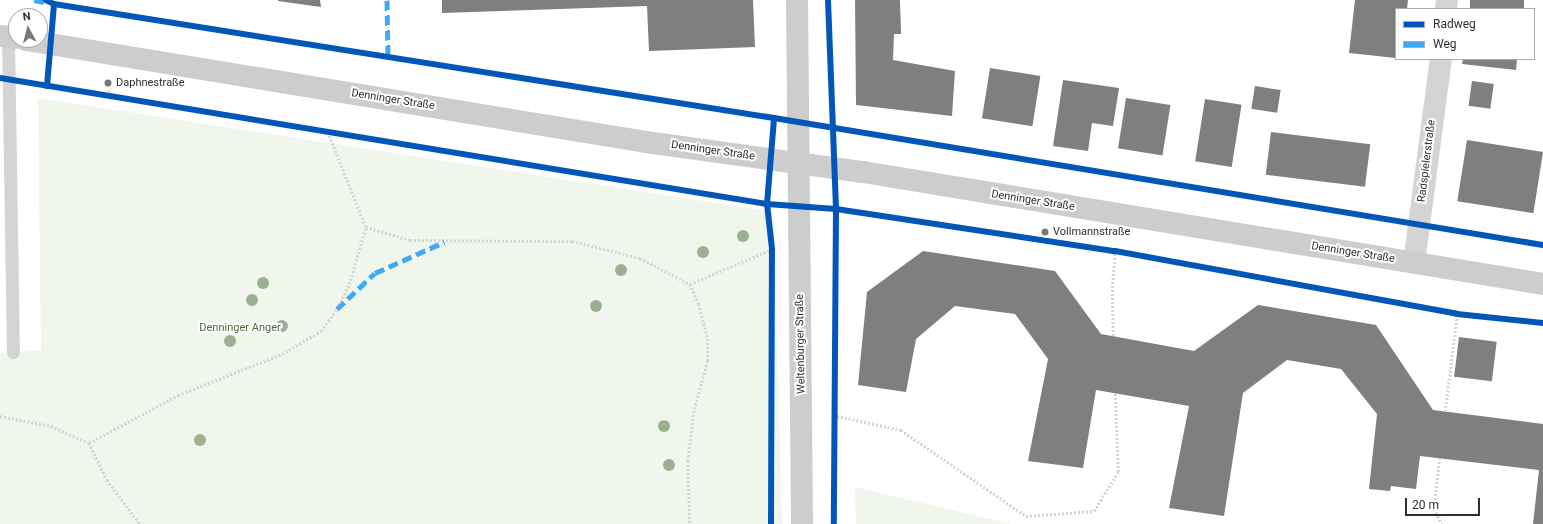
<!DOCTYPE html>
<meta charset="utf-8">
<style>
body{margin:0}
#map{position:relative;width:1543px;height:524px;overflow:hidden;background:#fff;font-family:Roboto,sans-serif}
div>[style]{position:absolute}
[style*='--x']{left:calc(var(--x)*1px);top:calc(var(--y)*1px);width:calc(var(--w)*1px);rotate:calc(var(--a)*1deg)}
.green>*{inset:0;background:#f0f6ec}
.building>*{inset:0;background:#7f7f7f;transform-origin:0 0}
.path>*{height:2.5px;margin-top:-1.25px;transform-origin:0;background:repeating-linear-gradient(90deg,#d4d4d4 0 2px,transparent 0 4px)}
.lane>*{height:13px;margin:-6.5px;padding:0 6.5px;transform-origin:6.5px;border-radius:6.5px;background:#d4d4d4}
.street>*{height:22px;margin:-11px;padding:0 11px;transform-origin:11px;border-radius:11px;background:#d4d4d4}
.secondary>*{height:22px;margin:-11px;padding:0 11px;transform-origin:11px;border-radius:11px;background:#cdcdcd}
.quiet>*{height:5px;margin-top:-2.5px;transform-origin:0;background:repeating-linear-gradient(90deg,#3fa9f5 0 10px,transparent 0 15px)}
.cycleway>*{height:6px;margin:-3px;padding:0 3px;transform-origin:3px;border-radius:3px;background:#0057b8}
.trees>*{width:12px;height:12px;margin:-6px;border-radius:50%;background:#9bb092}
.dots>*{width:11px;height:11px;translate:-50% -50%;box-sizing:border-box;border:2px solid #fff;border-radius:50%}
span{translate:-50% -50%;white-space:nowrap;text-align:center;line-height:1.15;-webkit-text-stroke:4px #fff;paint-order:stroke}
.poi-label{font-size:11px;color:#2f2f2f}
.left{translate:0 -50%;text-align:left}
.street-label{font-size:11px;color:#2f2f2f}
.park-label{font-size:11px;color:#497038}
.legend{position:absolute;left:1395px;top:8px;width:140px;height:52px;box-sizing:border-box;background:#fff;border:1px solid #acacac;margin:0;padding:5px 7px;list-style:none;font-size:12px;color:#2f2f2f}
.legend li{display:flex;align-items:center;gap:8px;height:20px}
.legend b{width:20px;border:1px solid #acacac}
.north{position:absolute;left:8px;top:8px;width:40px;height:40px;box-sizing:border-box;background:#fff;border:1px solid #acacac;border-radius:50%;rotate:353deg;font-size:11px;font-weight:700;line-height:16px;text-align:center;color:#2f2f2f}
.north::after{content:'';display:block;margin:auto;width:14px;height:18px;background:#787878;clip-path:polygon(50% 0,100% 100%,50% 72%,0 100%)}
.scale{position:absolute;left:1405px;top:498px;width:75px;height:18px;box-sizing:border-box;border:2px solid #2f2f2f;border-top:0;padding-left:5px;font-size:12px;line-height:14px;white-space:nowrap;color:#2f2f2f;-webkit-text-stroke:3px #fff;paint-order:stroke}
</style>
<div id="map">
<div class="green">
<div style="clip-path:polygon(38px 98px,774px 212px,782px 524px,0 524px,0 353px,41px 350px)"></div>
<div style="clip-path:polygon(855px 487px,1011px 524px,856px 524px)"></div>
</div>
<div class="building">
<div style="clip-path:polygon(320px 0,321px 7px,278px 1px,278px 0)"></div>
<div style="clip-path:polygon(442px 0,753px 0,755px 47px,649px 51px,647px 6px,442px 13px)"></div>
<div style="clip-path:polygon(855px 0,900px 0,901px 34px,894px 34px,893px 60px,955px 71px,952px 116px,856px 105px)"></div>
<div style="clip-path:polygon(1355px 0,1408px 0,1407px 9px,1396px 9px,1396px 58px,1349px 53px)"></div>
<div style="left:1470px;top:0;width:54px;height:9px"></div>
<div style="clip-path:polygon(1463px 59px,1517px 59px,1516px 70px,1462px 64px)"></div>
<div style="left:990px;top:68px;width:51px;height:51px;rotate:9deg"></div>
<div style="clip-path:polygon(1063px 80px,1119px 88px,1113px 126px,1092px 123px,1088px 151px,1053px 146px)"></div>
<div style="left:1472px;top:81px;width:22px;height:25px;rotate:8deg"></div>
<div style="left:1255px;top:86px;width:26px;height:23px;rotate:9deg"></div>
<div style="left:1126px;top:98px;width:45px;height:51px;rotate:9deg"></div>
<div style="left:1205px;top:99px;width:37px;height:63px;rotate:9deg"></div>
<div style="left:1271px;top:132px;width:100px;height:43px;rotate:7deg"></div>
<div style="left:1467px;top:140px;width:77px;height:62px;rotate:9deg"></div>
<div style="clip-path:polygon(923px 251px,1055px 271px,1101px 334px,1194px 351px,1258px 305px,1376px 325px,1433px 410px,1543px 424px,1543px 524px,1533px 524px,1539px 470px,1420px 456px,1416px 489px,1391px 486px,1390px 491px,1369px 489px,1377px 414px,1341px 369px,1287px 360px,1243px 393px,1224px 516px,1169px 508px,1189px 406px,1096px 390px,1083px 468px,1028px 461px,1048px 359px,1015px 314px,955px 306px,916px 339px,906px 392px,858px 385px,867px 292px)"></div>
<div style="left:1459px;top:337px;width:38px;height:40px;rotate:7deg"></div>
</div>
<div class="path">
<div style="--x:108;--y:96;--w:17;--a:-80"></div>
<div style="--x:328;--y:132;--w:102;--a:68.2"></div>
<div style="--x:690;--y:284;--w:89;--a:-23.1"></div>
<div style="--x:1113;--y:336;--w:48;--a:-91.2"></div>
<div style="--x:1112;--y:288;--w:37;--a:-85"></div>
<div style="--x:1445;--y:412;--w:99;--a:-83"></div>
<div style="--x:833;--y:415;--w:70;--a:12.4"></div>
<div style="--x:901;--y:430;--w:152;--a:34.5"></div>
<div style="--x:1026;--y:516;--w:68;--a:-4.2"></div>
<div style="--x:1094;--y:511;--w:46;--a:-58.4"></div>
<div style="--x:1118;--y:472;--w:79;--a:-92.2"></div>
<div style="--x:0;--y:416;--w:52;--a:11.1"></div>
<div style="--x:51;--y:426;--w:42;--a:24.1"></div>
<div style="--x:89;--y:443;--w:41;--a:64.1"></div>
<div style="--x:107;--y:480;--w:55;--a:53.1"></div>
<div style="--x:89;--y:443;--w:101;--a:-28.3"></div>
<div style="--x:178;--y:395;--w:112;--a:-21.5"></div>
<div style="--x:282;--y:354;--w:45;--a:-30.5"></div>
<div style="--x:321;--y:331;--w:27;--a:-54"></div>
<div style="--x:337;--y:309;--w:28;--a:-64"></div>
<div style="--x:349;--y:284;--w:59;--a:-73.4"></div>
<div style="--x:366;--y:227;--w:46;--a:16.5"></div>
<div style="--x:410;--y:240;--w:162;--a:0.4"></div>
<div style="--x:572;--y:241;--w:70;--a:14"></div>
<div style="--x:640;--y:258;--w:56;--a:27.5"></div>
<div style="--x:690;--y:284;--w:22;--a:66"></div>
<div style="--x:699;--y:304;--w:36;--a:76"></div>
<div style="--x:708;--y:339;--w:22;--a:90"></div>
<div style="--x:708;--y:361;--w:52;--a:105.6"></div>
<div style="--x:694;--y:411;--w:50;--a:96.8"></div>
<div style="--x:688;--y:461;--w:63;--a:88.2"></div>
<div style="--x:1440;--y:458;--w:51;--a:96.7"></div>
<div style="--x:1434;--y:509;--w:17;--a:62"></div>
</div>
<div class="lane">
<div style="--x:8;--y:37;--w:315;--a:89.1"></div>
</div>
<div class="street">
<div style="--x:1446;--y:9;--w:9;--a:-84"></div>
<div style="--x:1414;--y:263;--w:206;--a:-82.5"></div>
</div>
<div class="secondary">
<div style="--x:797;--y:0;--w:524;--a:89.45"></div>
<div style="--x:0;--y:36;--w:16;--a:7"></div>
<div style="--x:26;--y:40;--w:628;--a:9.34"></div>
<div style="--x:646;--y:142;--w:219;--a:7.9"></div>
<div style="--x:863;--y:172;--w:689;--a:9.35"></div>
</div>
<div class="quiet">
<div style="--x:34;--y:0;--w:14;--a:12"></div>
<div style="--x:387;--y:0;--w:57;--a:89"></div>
<div style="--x:337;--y:309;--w:52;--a:-43.5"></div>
<div style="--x:375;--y:273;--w:76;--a:-24.2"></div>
</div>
<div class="cycleway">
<div style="--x:46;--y:0;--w:9;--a:27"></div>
<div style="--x:54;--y:4;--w:729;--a:9"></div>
<div style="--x:774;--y:118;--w:779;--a:9.38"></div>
<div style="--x:828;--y:0;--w:209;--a:87.8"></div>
<div style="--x:836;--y:209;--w:315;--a:90.4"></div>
<div style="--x:0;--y:78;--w:777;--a:9.33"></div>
<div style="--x:767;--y:204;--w:69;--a:4.1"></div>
<div style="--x:836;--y:209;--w:282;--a:8.6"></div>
<div style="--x:1115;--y:251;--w:348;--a:10.4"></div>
<div style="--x:1457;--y:314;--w:86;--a:6"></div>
<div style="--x:47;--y:86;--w:82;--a:-85.1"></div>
<div style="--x:771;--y:524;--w:275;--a:-89.8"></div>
<div style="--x:772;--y:249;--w:45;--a:-96.3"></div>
<div style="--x:767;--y:204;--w:86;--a:-85.3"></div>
</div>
<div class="trees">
<div style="left:743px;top:236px"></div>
<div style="left:703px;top:252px"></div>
<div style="left:621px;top:270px"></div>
<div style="left:263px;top:283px"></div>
<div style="left:252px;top:300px"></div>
<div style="left:596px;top:306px"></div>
<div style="left:282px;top:326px"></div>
<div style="left:230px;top:341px"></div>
<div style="left:664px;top:426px"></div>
<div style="left:200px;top:440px"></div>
<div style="left:669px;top:465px"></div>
</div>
<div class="dots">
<div style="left:108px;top:83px;background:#787878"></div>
<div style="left:1045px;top:232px;background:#787878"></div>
</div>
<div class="poi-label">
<span class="left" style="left:116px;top:83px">Daphnestraße</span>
<span class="left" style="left:1053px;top:232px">Vollmannstraße</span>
</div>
<div class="street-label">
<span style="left:393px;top:100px;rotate:9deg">Denninger Straße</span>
<span style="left:713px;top:151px;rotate:8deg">Denninger Straße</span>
<span style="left:1427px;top:161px;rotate:-83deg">Radspielerstraße</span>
<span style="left:1033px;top:201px;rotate:9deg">Denninger Straße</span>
<span style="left:1353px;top:253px;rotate:9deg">Denninger Straße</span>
<span style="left:801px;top:344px;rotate:-91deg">Weltenburger Straße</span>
</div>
<div class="park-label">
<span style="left:240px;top:328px">Denninger Anger</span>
</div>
<ul class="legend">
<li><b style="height:5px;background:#0057b8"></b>Radweg</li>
<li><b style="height:5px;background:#3fa9f5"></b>Weg</li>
</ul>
<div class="north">N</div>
<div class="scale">20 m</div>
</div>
